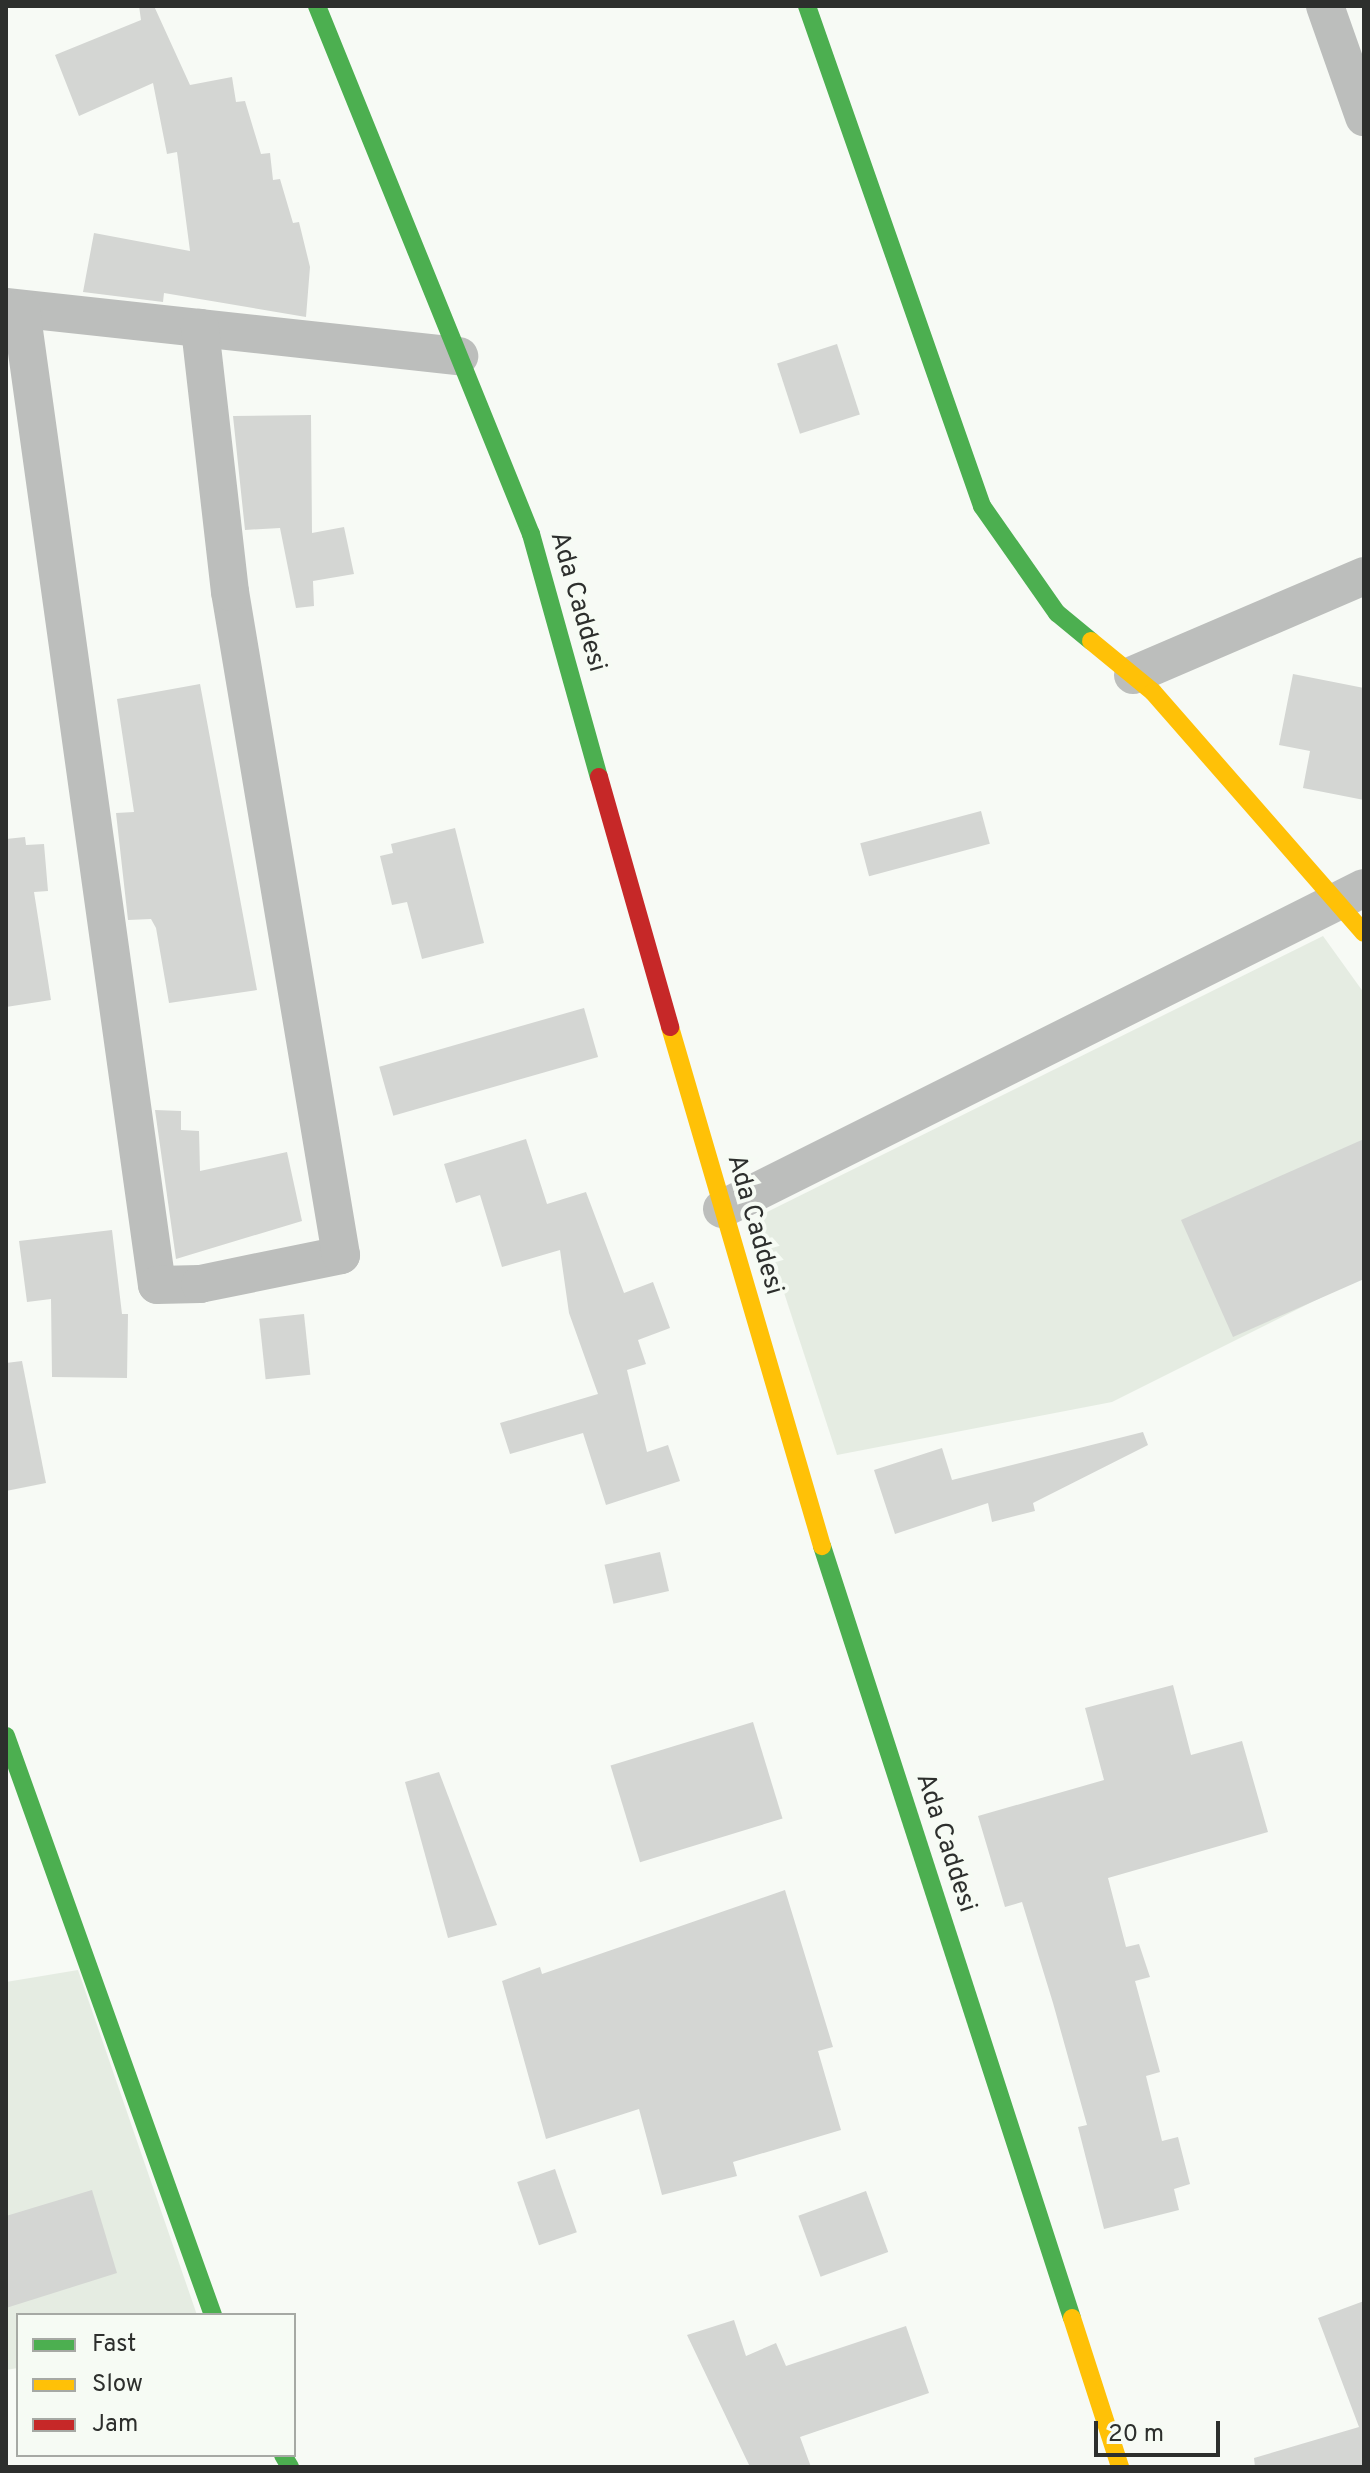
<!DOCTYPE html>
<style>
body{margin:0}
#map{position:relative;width:1370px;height:2473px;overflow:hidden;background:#f7faf5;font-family:Overpass,sans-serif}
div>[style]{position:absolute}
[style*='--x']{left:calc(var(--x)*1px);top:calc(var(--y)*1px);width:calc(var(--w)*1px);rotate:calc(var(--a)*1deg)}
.built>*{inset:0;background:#e5ece2}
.building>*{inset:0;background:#d4d6d3;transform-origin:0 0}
.street>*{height:38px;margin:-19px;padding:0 19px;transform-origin:19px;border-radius:19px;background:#bcbebc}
.fast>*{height:18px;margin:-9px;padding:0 9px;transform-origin:9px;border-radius:9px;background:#4caf50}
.slow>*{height:18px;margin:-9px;padding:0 9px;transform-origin:9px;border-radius:9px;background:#ffc107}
.jam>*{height:18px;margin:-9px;padding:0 9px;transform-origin:9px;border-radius:9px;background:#c62828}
span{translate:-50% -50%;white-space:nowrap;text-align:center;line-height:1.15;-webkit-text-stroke:8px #f6fbf4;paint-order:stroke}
.street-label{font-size:26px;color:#2d2f2d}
.frame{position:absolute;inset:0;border:8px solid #2d2f2d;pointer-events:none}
.legend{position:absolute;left:16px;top:2313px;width:280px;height:144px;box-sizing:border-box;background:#f6fbf4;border:2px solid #a6a9a4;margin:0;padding:10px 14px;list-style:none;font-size:24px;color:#2d2f2d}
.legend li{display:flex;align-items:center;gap:16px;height:40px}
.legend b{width:40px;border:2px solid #a6a9a4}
.scale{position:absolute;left:1094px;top:2421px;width:126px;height:36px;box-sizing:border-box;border:4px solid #2d2f2d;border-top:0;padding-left:10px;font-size:24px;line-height:28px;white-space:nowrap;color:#2d2f2d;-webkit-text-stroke:6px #f6fbf4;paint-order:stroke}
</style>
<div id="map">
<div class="built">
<div style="clip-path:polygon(1323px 936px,1364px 993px,1364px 1276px,1112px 1402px,837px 1455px,759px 1216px)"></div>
<div style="clip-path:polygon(78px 1970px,197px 2315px,18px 2315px,18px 2368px,6px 2370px,6px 1982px)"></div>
</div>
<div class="building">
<div style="clip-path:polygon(139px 6px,154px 6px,190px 85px,232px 77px,236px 102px,245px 101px,261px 154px,270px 153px,273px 180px,280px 179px,293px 223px,299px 222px,310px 267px,306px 317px,164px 293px,163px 302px,83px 292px,94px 233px,190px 251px,177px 152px,167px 154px,153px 83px,79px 116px,55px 55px,141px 20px)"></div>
<div style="left:837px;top:344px;width:74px;height:63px;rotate:72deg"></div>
<div style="clip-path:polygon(311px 415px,312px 533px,344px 527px,354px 574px,313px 581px,314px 606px,296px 608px,280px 528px,245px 530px,233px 416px)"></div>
<div style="clip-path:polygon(1293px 674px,1364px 688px,1364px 800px,1303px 788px,1310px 751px,1279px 745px)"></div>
<div style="clip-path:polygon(200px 684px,257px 990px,169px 1003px,156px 928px,151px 919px,128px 920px,116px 813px,134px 812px,117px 699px)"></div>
<div style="left:981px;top:811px;width:34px;height:125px;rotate:75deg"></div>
<div style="clip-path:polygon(455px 828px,484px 943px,422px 959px,407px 902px,392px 905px,380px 856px,393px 853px,391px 844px)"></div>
<div style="clip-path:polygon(25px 837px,26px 845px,44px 844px,48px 891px,34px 892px,51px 1000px,6px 1007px,6px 839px)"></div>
<div style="left:584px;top:1008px;width:51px;height:213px;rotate:74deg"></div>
<div style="clip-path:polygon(155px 1110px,181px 1111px,181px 1130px,199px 1131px,200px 1171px,287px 1152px,302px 1221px,176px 1259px)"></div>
<div style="clip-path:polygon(526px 1139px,547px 1204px,586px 1192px,624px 1293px,653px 1282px,670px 1328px,638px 1340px,646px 1364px,627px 1370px,647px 1452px,668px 1445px,680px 1481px,606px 1505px,583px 1433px,510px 1454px,500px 1423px,598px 1394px,569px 1313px,560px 1250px,502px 1267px,480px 1195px,456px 1203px,444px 1164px)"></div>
<div style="clip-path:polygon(1364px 1139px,1364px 1279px,1233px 1337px,1181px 1220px)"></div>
<div style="clip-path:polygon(112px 1230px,122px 1314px,128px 1314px,127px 1378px,52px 1377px,51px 1299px,27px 1302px,19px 1241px)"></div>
<div style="left:304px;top:1314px;width:61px;height:45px;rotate:84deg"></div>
<div style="clip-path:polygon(22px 1361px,46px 1483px,6px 1491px,6px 1363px)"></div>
<div style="clip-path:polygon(1143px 1432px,1148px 1445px,1033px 1503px,1035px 1511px,992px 1522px,988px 1503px,895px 1534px,874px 1470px,942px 1448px,952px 1480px)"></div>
<div style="left:660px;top:1552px;width:40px;height:57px;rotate:77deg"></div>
<div style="clip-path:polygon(1173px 1685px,1191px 1755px,1242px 1741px,1268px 1832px,1108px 1878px,1126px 1947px,1139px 1944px,1150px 1977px,1135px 1981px,1160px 2072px,1146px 2076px,1162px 2141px,1178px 2137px,1190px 2184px,1174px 2189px,1179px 2210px,1104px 2229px,1078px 2127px,1087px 2125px,1053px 2003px,1022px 1902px,1005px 1907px,978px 1816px,1104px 1780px,1085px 1708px)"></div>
<div style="left:753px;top:1722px;width:101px;height:149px;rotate:73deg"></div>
<div style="clip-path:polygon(439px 1772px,497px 1925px,448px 1938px,405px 1782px)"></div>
<div style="clip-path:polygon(785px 1890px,833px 2047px,818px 2051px,841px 2130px,733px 2162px,737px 2176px,662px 2195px,639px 2109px,546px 2139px,502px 1981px,540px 1967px,542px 1974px)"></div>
<div style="left:555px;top:2169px;width:67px;height:40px;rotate:71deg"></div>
<div style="clip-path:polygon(92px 2190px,117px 2273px,6px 2308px,6px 2216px)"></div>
<div style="left:866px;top:2191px;width:65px;height:72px;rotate:70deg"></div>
<div style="clip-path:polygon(1364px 2301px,1364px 2467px,1255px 2467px,1254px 2458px,1359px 2427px,1318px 2318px)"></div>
<div style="clip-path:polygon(734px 2320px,746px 2356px,776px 2343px,786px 2366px,906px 2326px,929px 2393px,800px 2437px,811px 2467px,750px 2467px,687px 2335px)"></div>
</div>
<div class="street">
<div style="--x:1325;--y:6;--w:118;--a:70.6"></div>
<div style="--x:6;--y:307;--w:456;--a:6.2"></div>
<div style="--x:21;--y:309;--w:985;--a:82.07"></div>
<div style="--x:157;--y:1285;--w:43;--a:-1.3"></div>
<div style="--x:200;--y:1284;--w:144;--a:-11.6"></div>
<div style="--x:341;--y:1255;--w:672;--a:-99.5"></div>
<div style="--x:230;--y:592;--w:266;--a:-96.5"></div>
<div style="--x:1133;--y:675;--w:251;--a:-23.2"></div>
<div style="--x:722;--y:1209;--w:718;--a:-26.57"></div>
</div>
<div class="fast">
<div style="--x:317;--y:6;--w:570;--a:67.94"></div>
<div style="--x:531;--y:534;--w:252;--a:74.4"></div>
<div style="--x:807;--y:6;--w:530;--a:70.71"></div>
<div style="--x:982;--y:506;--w:131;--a:55"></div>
<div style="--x:1057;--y:613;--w:44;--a:39.5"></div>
<div style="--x:822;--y:1546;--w:811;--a:72.06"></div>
<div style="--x:6;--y:1736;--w:615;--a:70.33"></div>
<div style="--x:283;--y:2455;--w:14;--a:60"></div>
</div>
<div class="slow">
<div style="--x:1091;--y:641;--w:80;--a:39.4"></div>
<div style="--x:1153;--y:692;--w:320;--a:48.8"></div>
<div style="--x:670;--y:1027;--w:541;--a:73.68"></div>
<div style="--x:1072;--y:2318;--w:157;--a:72.1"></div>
</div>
<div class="jam">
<div style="--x:599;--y:777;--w:260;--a:74.1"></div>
</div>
<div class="street-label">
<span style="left:577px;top:602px;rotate:74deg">Ada Caddesi</span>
<span style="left:754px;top:1225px;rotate:74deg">Ada Caddesi</span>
<span style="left:945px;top:1843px;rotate:72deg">Ada Caddesi</span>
</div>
<div class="frame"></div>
<ul class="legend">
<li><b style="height:10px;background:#4caf50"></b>Fast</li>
<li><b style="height:10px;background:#ffc107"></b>Slow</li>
<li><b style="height:10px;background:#c62828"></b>Jam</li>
</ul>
<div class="scale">20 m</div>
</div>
